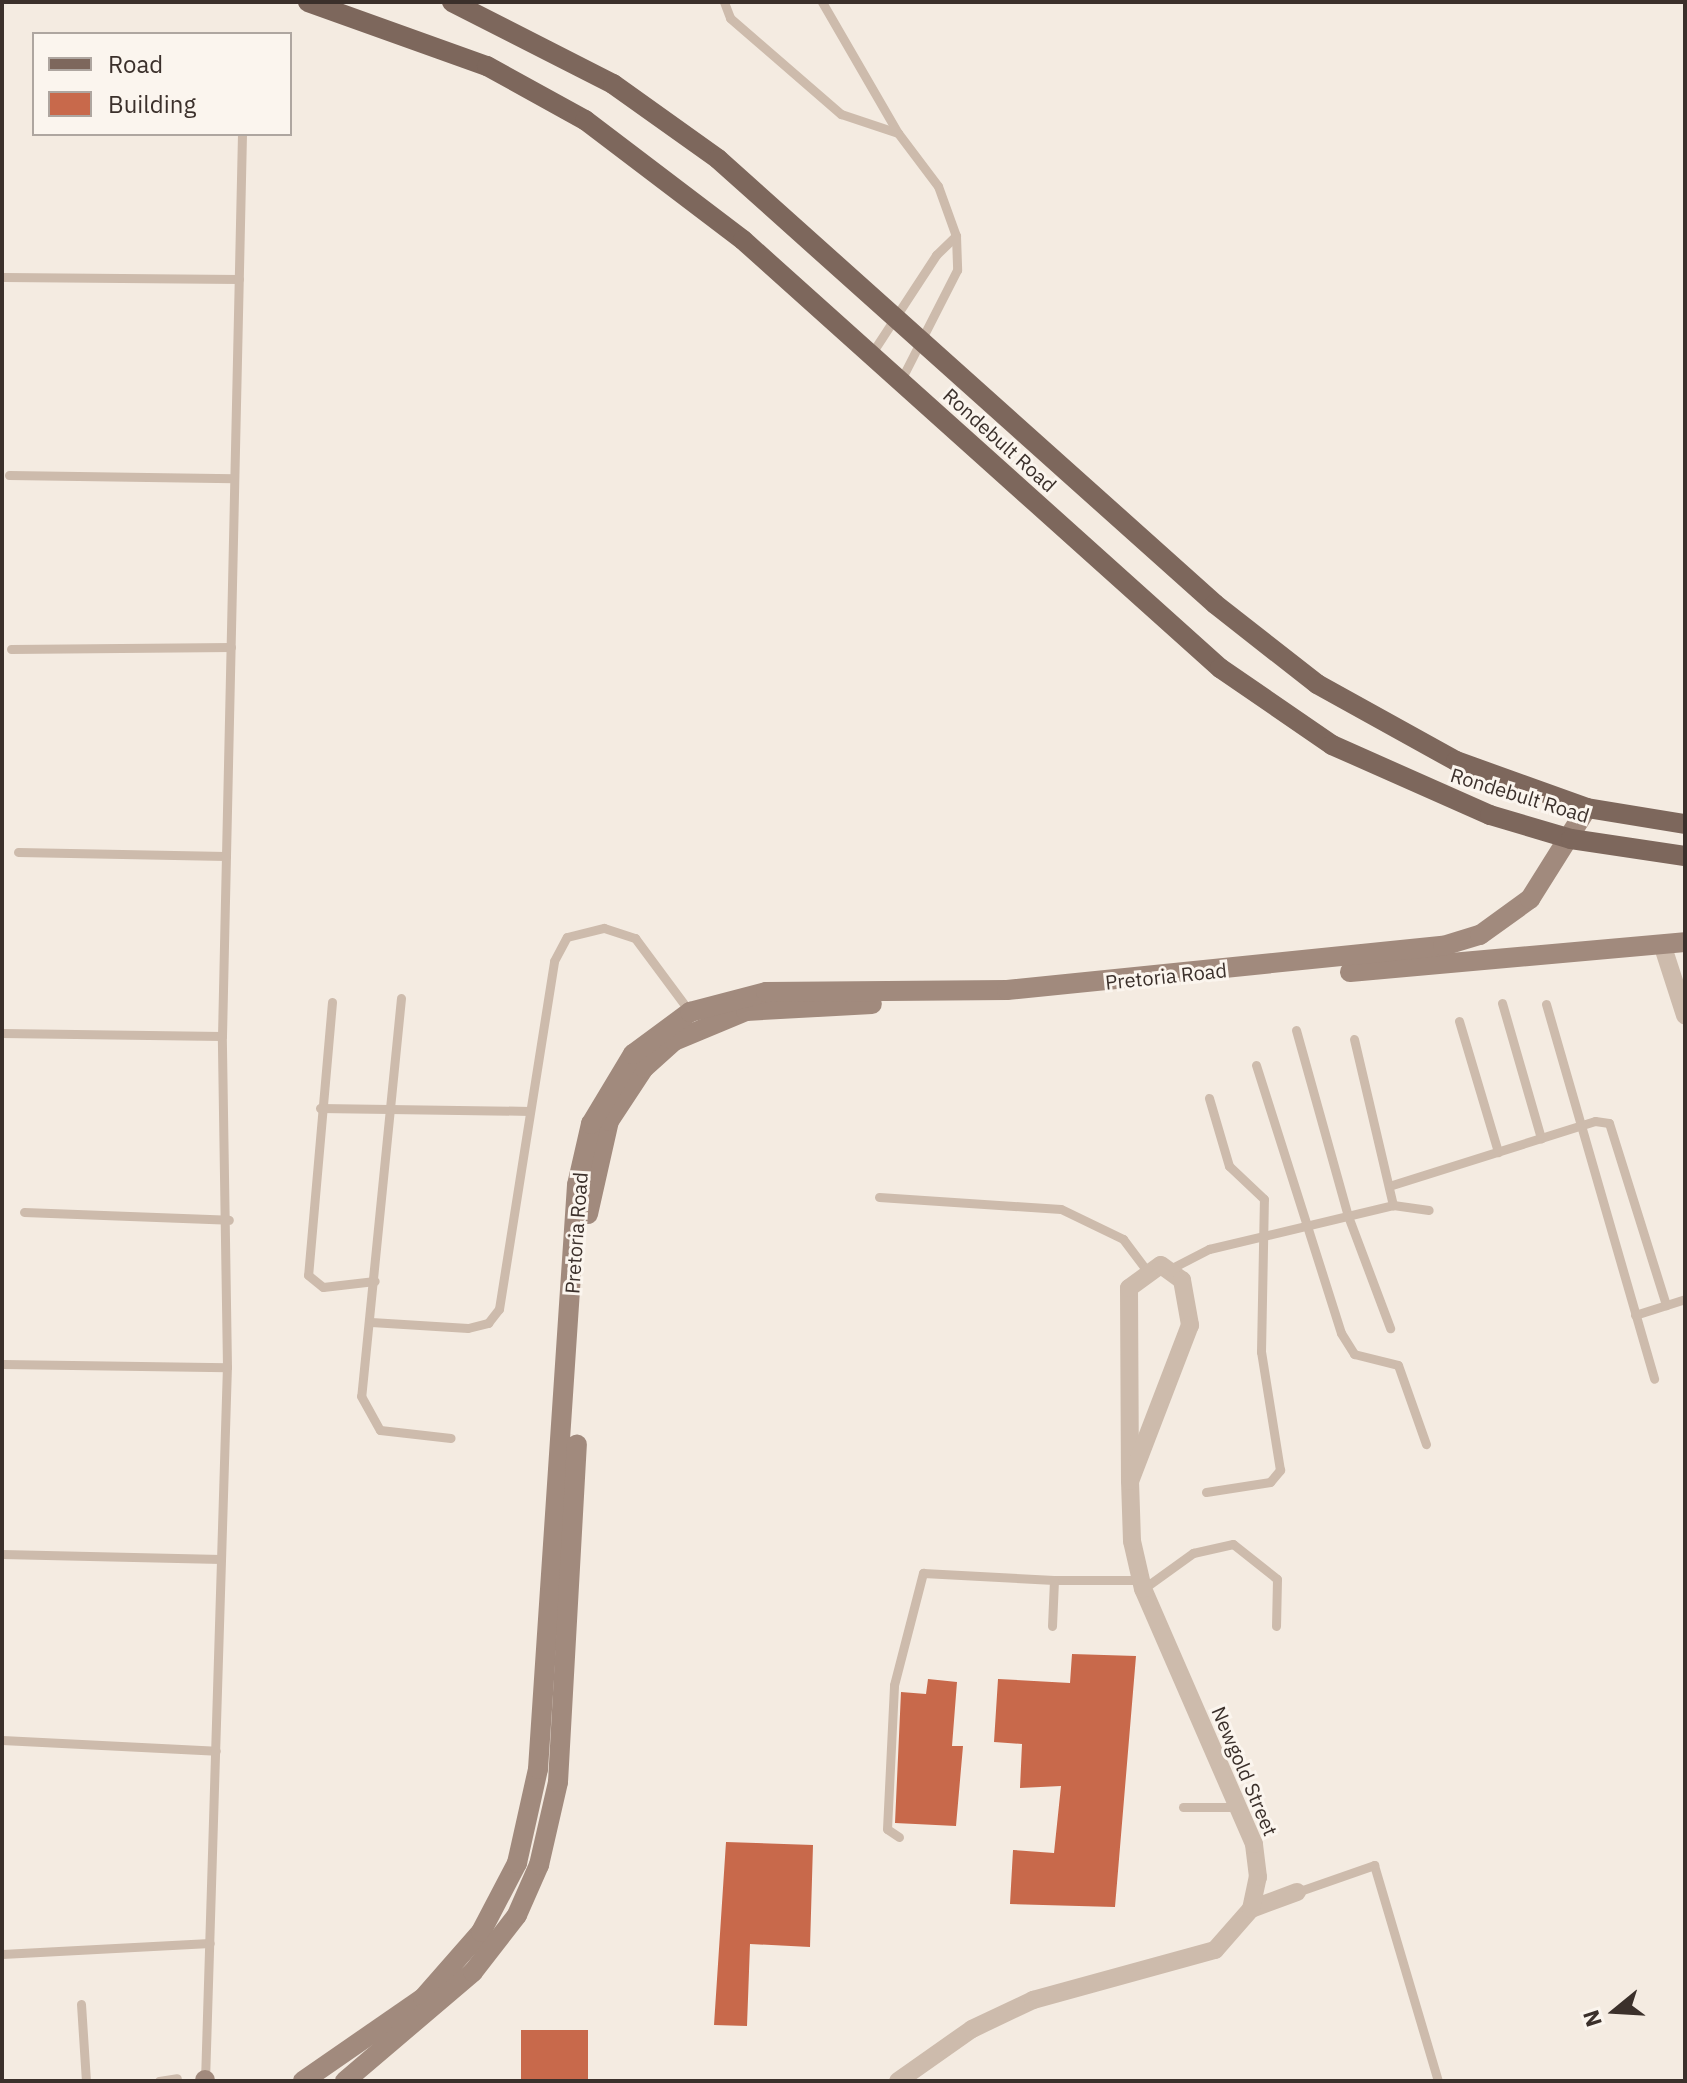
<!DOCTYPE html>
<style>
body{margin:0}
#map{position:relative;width:1687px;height:2083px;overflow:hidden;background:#f4ebe1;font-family:"IBM Plex Sans",sans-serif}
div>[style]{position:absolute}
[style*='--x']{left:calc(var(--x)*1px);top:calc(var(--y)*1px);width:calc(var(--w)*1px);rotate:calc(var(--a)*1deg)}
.building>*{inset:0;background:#c8694b;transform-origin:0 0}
.lane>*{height:9px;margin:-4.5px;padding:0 4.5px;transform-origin:4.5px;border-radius:4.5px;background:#cdbbac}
.street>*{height:18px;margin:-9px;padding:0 9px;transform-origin:9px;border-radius:9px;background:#cdbbac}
.secondary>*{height:20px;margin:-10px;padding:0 10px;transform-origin:10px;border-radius:10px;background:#a18a7d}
.primary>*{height:20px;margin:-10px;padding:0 10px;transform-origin:10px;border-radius:10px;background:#7d675c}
span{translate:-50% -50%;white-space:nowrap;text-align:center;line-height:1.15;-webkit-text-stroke:6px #fbf5ee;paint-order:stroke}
.street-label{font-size:20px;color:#3b302b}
.frame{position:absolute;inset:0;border:4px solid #3b302b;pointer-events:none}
.legend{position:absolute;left:32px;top:32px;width:260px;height:104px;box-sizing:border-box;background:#fbf5ee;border:2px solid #aea6a0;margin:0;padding:10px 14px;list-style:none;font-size:24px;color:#3b302b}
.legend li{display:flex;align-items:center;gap:16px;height:40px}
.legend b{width:40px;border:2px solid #aea6a0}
.north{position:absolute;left:1575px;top:1971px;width:80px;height:80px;-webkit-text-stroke:6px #fbf5ee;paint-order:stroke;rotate:252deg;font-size:22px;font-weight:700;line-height:32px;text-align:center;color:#3b302b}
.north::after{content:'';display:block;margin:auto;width:28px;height:36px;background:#3b302b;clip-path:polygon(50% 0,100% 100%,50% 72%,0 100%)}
</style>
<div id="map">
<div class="building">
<div style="clip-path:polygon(1072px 1654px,1136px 1656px,1115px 1907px,1010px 1904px,1013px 1850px,1054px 1853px,1061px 1786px,1020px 1788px,1022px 1744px,994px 1742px,998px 1679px,1070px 1683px)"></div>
<div style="clip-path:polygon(928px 1679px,957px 1682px,952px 1746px,963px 1746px,956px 1826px,895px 1823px,901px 1692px,926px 1694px)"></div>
<div style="clip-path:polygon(726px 1842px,813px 1845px,810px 1947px,750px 1944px,747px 2026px,714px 2025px)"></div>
<div style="left:588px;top:2030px;width:51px;height:67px;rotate:90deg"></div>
</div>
<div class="lane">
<div style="--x:724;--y:2;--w:17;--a:69"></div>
<div style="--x:730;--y:18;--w:147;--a:40.9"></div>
<div style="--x:841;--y:114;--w:60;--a:18.4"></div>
<div style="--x:822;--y:2;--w:151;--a:59.9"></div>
<div style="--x:898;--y:133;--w:66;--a:53"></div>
<div style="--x:938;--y:186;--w:53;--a:70.2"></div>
<div style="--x:956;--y:236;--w:34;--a:88"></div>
<div style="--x:957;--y:270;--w:126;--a:117"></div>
<div style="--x:4;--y:277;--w:235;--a:0.5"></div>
<div style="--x:870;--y:356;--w:121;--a:-56.8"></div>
<div style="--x:936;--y:255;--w:28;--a:-44"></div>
<div style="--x:9;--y:475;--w:225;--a:0.8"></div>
<div style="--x:11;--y:649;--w:220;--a:-0.5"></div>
<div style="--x:18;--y:852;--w:208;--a:1.1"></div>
<div style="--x:401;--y:998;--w:400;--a:95.7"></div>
<div style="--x:361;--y:1396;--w:39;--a:61"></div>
<div style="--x:380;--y:1430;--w:71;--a:6.4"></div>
<div style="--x:332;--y:1002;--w:274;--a:95"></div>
<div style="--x:308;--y:1275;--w:19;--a:39"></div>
<div style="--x:323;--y:1287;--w:52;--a:-6.6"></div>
<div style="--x:1502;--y:1003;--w:141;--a:73.9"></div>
<div style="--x:1546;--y:1004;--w:390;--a:73.9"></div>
<div style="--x:1459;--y:1021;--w:137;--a:73.4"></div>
<div style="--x:1296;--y:1030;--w:193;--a:74.4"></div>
<div style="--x:1348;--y:1216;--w:120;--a:69.4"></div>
<div style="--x:2;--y:1033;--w:220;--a:0.8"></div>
<div style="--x:1354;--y:1039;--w:171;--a:76.8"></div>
<div style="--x:1256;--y:1065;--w:281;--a:72.4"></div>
<div style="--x:1341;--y:1333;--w:25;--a:58"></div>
<div style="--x:1354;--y:1354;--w:45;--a:14"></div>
<div style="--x:1398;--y:1365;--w:84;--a:70.5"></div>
<div style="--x:320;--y:1108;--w:210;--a:0.8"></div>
<div style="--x:1389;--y:1186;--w:216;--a:-17.5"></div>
<div style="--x:1595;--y:1121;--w:14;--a:8"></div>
<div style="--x:1609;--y:1123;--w:191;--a:72.6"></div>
<div style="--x:879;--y:1197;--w:182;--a:3.8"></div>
<div style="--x:1061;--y:1209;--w:69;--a:25.8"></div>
<div style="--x:1123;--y:1239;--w:38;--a:53"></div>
<div style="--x:24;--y:1212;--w:205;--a:2.2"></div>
<div style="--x:1172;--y:1268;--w:42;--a:-27.2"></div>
<div style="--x:1209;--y:1249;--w:189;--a:-13.4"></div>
<div style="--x:1393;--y:1205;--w:36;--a:8"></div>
<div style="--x:1635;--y:1315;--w:52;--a:-17.7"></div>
<div style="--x:371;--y:1322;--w:97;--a:3.5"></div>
<div style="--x:468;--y:1328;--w:21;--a:-14"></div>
<div style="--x:488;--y:1323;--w:18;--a:-52"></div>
<div style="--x:499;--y:1309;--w:352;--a:-81"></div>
<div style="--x:554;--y:961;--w:27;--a:-62"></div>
<div style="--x:567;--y:937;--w:38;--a:-14"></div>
<div style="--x:604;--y:928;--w:33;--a:18"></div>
<div style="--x:635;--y:938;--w:92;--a:53.4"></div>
<div style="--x:3;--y:1364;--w:224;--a:0.8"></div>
<div style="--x:1206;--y:1492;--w:65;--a:-8.9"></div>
<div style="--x:1270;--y:1482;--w:16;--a:-50"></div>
<div style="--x:1280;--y:1470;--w:120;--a:-99.1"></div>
<div style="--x:1261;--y:1352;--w:153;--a:-88.9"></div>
<div style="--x:1264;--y:1199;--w:48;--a:-136.7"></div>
<div style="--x:1229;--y:1166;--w:71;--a:-106.4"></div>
<div style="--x:2;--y:1554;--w:219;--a:1.3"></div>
<div style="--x:1143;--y:1589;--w:62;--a:-35.8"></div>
<div style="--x:1193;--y:1553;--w:41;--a:-12.7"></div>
<div style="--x:1233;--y:1544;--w:56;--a:38.5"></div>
<div style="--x:1277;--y:1579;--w:47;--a:91.2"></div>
<div style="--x:1052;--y:1626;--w:46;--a:-87.5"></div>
<div style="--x:1054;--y:1580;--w:86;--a:0"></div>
<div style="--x:2;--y:1740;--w:214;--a:2.9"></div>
<div style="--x:1183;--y:1807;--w:55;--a:0"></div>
<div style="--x:899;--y:1837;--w:14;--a:-146"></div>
<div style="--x:887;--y:1829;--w:144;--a:-87.2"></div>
<div style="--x:894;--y:1685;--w:116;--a:-75.5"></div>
<div style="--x:923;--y:1573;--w:131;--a:3.1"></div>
<div style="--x:1297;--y:1892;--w:82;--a:-19.3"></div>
<div style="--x:1374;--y:1865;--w:225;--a:73.5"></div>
<div style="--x:2;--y:1954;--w:208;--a:-3"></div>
<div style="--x:81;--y:2004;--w:77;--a:86.3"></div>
<div style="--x:159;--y:2081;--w:18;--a:-9"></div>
<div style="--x:205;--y:2081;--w:714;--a:-88.24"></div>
<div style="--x:227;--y:1367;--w:331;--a:-90.9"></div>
<div style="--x:222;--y:1036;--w:902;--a:-88.73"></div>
</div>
<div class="street">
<div style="--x:1662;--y:944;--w:75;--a:72.1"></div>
<div style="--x:1251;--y:1909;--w:49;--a:-20.3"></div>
<div style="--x:898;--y:2081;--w:90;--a:-35.1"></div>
<div style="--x:972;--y:2029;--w:68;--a:-25.4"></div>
<div style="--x:1033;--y:2000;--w:189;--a:-15.4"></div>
<div style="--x:1215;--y:1950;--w:55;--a:-48.7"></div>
<div style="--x:1251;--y:1909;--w:33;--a:-78"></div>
<div style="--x:1258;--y:1877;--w:33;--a:-97"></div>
<div style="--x:1254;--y:1844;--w:278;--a:-113.5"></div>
<div style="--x:1143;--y:1589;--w:49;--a:-102.9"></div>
<div style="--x:1132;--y:1541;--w:60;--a:-91.9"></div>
<div style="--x:1130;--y:1481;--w:193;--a:-90.3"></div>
<div style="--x:1129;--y:1288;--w:39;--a:-36"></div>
<div style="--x:1161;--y:1265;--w:26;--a:36"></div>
<div style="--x:1182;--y:1280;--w:46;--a:79.9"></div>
<div style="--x:1190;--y:1325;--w:167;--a:111"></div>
</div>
<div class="secondary">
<div style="--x:1350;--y:972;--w:336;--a:-5.1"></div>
<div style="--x:588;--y:1214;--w:95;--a:-77.3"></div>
<div style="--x:609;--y:1121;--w:64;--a:-56.6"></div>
<div style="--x:644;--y:1068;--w:40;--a:-42"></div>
<div style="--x:674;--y:1041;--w:78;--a:-22.6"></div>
<div style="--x:746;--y:1011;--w:126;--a:-3.2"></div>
<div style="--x:205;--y:2081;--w:1;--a:-90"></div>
<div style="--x:303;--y:2081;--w:146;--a:-34.7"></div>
<div style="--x:423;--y:1998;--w:88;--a:-48.7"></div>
<div style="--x:481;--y:1932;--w:78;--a:-62.4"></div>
<div style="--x:517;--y:1863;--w:96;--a:-77.4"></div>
<div style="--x:538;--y:1769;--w:585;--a:-86.18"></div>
<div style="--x:577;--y:1185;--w:63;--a:-77.1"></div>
<div style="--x:591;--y:1124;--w:82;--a:-59"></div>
<div style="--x:633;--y:1054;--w:71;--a:-36.4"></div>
<div style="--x:690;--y:1012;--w:79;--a:-14.7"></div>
<div style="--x:766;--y:992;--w:241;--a:-0.5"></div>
<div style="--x:1007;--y:990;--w:438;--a:-5.8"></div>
<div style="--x:1443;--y:946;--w:39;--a:-17"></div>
<div style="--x:1480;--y:935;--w:62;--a:-35.8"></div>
<div style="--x:1530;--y:899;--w:107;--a:-57.9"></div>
<div style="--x:345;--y:2081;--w:168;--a:-40.4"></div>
<div style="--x:473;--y:1972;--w:72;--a:-52.3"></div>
<div style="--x:517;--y:1915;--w:55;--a:-66.3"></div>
<div style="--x:539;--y:1865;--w:85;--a:-77.1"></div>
<div style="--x:558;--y:1782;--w:338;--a:-86.8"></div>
</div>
<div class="primary">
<div style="--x:308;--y:2;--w:190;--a:19.7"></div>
<div style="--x:487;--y:66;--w:112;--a:28.9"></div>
<div style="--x:585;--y:120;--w:198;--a:37.2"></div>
<div style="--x:743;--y:240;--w:641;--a:41.9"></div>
<div style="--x:1220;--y:668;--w:136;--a:34.5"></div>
<div style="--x:1332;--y:745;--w:173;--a:23.9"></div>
<div style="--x:1490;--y:815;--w:84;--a:16.5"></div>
<div style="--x:1571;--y:839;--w:115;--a:8.5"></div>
<div style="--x:452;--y:2;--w:181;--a:27"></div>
<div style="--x:613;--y:84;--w:129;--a:35.5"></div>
<div style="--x:718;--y:159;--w:667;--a:41.84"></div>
<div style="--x:1215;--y:604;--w:130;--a:38.1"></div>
<div style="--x:1317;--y:684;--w:159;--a:29"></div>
<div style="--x:1456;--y:761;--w:139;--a:19.7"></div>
<div style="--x:1587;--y:808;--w:99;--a:9.3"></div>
</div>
<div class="street-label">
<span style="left:1000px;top:440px;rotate:42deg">Rondebult Road</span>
<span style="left:1520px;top:795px;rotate:17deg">Rondebult Road</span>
<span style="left:1166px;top:976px;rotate:-6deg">Pretoria Road</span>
<span style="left:576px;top:1233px;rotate:-86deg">Pretoria Road</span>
<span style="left:1245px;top:1771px;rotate:67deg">Newgold Street</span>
</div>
<div class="frame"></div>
<ul class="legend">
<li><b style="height:10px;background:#7d675c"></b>Road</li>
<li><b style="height:22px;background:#c8694b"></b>Building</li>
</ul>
<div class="north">N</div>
</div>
